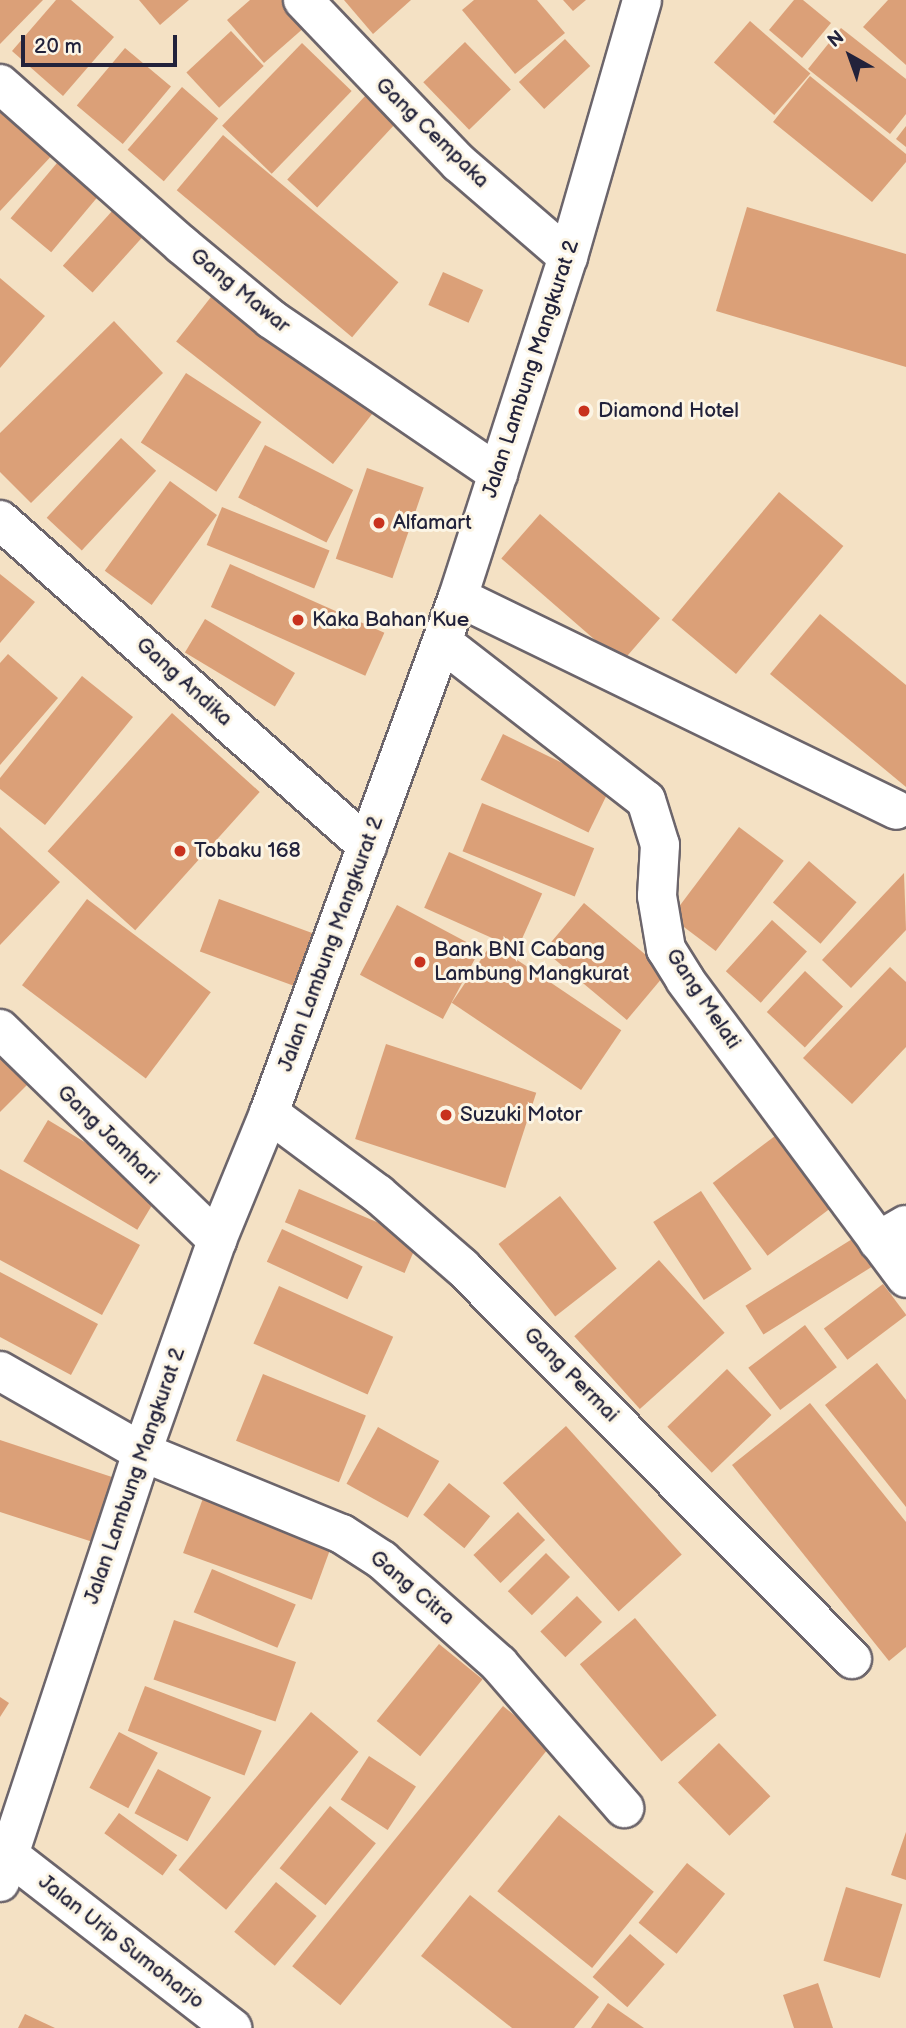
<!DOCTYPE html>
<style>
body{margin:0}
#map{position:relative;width:906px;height:2028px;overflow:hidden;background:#f4e1c4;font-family:"Balsamiq Sans",sans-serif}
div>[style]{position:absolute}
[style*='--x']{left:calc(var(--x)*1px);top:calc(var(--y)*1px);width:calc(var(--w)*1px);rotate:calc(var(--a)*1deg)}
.building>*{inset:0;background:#dba078;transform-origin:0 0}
.roads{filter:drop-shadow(2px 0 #6c656b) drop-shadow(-2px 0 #6c656b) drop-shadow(0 2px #6c656b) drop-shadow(0 -2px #6c656b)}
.minor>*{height:38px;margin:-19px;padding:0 19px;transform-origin:19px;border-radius:19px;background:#fff}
.dots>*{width:19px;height:19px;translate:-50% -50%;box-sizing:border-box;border:4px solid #fcf5e5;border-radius:50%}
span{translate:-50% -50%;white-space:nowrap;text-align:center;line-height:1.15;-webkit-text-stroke:6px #fcf5e5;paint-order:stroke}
.street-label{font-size:21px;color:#22223b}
.poi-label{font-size:21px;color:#22223b}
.left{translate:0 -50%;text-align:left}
.north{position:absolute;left:815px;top:21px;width:70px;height:70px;-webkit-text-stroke:5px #fcf5e5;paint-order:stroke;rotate:320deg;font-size:19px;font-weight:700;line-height:28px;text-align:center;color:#22223b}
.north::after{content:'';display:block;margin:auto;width:24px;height:32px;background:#22223b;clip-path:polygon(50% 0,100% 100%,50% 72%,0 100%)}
.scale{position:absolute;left:21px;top:35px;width:156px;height:32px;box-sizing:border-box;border:4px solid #22223b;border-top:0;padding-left:9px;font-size:21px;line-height:24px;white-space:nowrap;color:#22223b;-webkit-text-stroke:5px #fcf5e5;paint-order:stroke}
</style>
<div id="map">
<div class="building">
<div style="clip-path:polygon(0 0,43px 0,0 44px)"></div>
<div style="clip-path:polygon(56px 0,71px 0,114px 37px,63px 96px,12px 51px)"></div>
<div style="clip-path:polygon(139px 0,189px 0,160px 25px)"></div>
<div style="clip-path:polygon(250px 0,284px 0,306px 26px,264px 63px,227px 20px)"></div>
<div style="clip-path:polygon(344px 0,411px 0,373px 34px)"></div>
<div style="clip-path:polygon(474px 0,537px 0,565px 33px,515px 74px,462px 10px)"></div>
<div style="clip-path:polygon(563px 0,586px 0,573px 11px)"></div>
<div style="clip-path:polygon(794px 0,803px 0,831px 23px,802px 58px,769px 30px)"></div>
<div style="clip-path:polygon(888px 0,906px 0,906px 65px,863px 27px)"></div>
<div style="left:750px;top:21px;width:80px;height:55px;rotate:41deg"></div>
<div style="clip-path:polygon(841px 28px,906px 79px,906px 114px,890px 134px,808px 69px)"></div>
<div style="left:231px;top:31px;width:48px;height:61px;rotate:47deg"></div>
<div style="left:565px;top:39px;width:37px;height:63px;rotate:47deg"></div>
<div style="left:465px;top:42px;width:66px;height:58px;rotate:46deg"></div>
<div style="left:302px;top:43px;width:69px;height:115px;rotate:44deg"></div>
<div style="left:125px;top:48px;width:60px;height:75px;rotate:40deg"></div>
<div style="clip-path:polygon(810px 76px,906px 154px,906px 162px,872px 202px,773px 122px)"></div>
<div style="left:182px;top:87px;width:48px;height:83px;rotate:41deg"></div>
<div style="left:367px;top:94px;width:41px;height:117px;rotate:43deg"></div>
<div style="clip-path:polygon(0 100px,56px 151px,0 211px)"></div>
<div style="clip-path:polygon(906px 126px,906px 147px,896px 139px)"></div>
<div style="left:223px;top:135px;width:229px;height:72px;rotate:40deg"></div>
<div style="left:62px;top:157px;width:53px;height:80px;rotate:40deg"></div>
<div style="clip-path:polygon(747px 207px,906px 254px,906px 367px,716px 311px)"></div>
<div style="left:113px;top:210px;width:40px;height:75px;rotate:42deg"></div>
<div style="left:443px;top:272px;width:44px;height:36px;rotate:24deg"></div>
<div style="clip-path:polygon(0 278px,45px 316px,0 368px)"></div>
<div style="left:218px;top:288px;width:199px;height:68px;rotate:38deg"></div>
<div style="clip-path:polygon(114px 321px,163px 373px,31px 503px,0 472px,0 433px)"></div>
<div style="left:186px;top:373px;width:90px;height:83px;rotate:33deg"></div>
<div style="left:121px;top:438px;width:48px;height:109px;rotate:43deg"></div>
<div style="left:265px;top:445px;width:99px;height:59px;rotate:27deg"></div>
<div style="left:367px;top:468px;width:60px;height:96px;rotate:19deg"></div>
<div style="left:170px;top:481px;width:58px;height:111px;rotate:36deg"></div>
<div style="left:779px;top:492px;width:84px;height:167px;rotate:40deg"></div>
<div style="left:222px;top:507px;width:116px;height:41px;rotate:22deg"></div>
<div style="left:540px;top:514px;width:159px;height:59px;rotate:41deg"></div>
<div style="left:230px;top:564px;width:169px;height:47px;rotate:24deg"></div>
<div style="clip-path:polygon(0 574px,35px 602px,0 643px)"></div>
<div style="clip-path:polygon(820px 614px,906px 685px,906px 787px,770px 674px)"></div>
<div style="left:205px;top:619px;width:105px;height:39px;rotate:31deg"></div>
<div style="clip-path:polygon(8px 654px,58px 698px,0 765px,0 663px)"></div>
<div style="clip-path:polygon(82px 676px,133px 717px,45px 825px,0 789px,0 778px)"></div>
<div style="left:172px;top:713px;width:118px;height:186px;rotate:42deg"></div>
<div style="left:503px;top:734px;width:120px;height:51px;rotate:26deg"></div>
<div style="left:482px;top:803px;width:121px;height:52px;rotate:22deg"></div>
<div style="clip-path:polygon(0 827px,60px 882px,0 945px)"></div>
<div style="left:739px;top:827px;width:56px;height:113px;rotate:37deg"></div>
<div style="left:449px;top:852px;width:102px;height:61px;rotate:24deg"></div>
<div style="left:809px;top:861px;width:63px;height:55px;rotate:41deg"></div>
<div style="clip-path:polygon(904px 873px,906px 930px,851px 988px,822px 960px)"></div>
<div style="left:87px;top:899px;width:155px;height:108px;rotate:37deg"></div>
<div style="left:219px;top:899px;width:102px;height:56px;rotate:20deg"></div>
<div style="left:584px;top:903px;width:108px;height:62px;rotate:40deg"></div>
<div style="left:397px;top:905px;width:94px;height:79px;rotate:28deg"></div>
<div style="left:772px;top:920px;width:47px;height:69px;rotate:42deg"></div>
<div style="left:492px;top:943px;width:156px;height:72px;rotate:34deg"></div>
<div style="clip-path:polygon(890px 967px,906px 982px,906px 1047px,852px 1104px,803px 1058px)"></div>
<div style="left:805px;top:971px;width:52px;height:56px;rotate:43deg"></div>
<div style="left:386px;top:1044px;width:158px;height:100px;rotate:18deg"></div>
<div style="clip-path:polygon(0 1050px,31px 1081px,0 1112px)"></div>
<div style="left:48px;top:1120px;width:133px;height:48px;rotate:31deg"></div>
<div style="left:787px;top:1127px;width:91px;height:93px;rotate:53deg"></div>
<div style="clip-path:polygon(0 1169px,140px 1245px,102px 1315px,0 1260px)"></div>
<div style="left:299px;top:1189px;width:130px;height:36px;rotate:23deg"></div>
<div style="left:701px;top:1191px;width:93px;height:57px;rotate:57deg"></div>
<div style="left:560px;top:1196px;width:92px;height:78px;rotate:52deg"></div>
<div style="left:282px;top:1229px;width:89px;height:36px;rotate:25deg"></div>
<div style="left:865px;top:1231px;width:34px;height:141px;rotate:58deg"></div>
<div style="left:659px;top:1260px;width:98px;height:114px;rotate:48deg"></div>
<div style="clip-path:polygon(0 1272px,98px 1324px,71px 1375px,0 1337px)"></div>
<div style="left:883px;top:1284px;width:39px;height:74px;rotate:53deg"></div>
<div style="left:279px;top:1286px;width:125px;height:63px;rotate:24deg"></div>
<div style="left:805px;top:1325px;width:53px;height:71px;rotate:53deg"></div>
<div style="clip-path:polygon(877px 1363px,906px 1400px,906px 1507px,825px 1405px)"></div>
<div style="left:727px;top:1369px;width:64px;height:83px;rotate:46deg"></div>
<div style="left:263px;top:1374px;width:111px;height:72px;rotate:22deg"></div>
<div style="clip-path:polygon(810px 1403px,906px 1522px,906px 1647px,889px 1661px,732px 1465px)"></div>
<div style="left:566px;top:1426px;width:173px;height:85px;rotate:48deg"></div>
<div style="left:378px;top:1427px;width:70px;height:65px;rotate:29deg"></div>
<div style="clip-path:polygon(0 1440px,118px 1479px,96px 1543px,0 1512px)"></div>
<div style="left:449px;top:1483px;width:53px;height:41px;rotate:39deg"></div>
<div style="left:206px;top:1490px;width:137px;height:67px;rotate:20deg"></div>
<div style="left:518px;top:1512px;width:39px;height:62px;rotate:46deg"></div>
<div style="left:546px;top:1553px;width:34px;height:54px;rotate:45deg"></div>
<div style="left:212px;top:1569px;width:91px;height:47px;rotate:23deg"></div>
<div style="left:577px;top:1596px;width:36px;height:51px;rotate:46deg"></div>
<div style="left:635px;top:1618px;width:127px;height:72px;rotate:50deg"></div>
<div style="left:174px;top:1620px;width:129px;height:63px;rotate:19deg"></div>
<div style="left:439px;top:1644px;width:56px;height:99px;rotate:39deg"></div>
<div style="left:145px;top:1686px;width:125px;height:48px;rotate:21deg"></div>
<div style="clip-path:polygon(0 1697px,9px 1703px,0 1717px)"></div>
<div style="left:503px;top:1706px;width:62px;height:335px;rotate:39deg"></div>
<div style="left:311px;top:1712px;width:62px;height:206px;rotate:40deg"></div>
<div style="left:119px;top:1732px;width:44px;height:63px;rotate:28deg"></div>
<div style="left:719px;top:1743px;width:74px;height:57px;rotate:46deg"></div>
<div style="left:369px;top:1756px;width:56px;height:52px;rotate:33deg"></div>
<div style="left:158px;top:1769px;width:60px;height:50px;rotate:28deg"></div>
<div style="left:330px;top:1806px;width:59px;height:80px;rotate:39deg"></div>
<div style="left:119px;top:1813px;width:72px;height:25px;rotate:36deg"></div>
<div style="left:559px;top:1815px;width:122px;height:98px;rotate:39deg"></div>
<div style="clip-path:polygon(906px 1832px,906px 1880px,891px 1875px)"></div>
<div style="left:687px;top:1863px;width:49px;height:77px;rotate:39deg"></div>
<div style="left:276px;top:1882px;width:53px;height:65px;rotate:40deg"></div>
<div style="left:846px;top:1887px;width:59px;height:77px;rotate:17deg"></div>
<div style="clip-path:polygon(470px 1895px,599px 1997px,574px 2028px,512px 2028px,421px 1956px)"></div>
<div style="left:630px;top:1934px;width:46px;height:57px;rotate:41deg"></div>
<div style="clip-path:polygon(818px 1983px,833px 2028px,794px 2028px,783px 1995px)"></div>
<div style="clip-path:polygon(608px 2003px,644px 2028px,591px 2028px)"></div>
<div style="clip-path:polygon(25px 2014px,55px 2028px,18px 2028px)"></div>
</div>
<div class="roads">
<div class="minor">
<div style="--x:303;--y:0;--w:226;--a:46.3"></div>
<div style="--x:459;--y:163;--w:144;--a:40.8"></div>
<div style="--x:0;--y:84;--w:243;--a:41.5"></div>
<div style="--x:182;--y:245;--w:116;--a:39.7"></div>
<div style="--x:271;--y:319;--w:275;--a:34.3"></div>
<div style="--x:0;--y:520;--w:491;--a:41.6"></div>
<div style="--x:458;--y:597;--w:487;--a:25.9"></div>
<div style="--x:442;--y:642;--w:258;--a:37.8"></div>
<div style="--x:646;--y:800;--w:47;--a:72.7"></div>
<div style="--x:660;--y:845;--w:51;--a:93.4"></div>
<div style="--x:657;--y:896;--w:54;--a:80.4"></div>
<div style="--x:666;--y:949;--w:36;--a:58"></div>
<div style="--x:685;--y:980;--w:371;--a:53.4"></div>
<div style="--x:0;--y:1029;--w:303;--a:44.2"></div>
<div style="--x:269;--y:1113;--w:136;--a:36.6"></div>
<div style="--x:378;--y:1194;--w:111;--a:41"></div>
<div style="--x:462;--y:1267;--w:553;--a:45.15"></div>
<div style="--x:878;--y:1241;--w:32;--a:-30"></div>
<div style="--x:0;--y:1371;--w:163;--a:29.7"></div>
<div style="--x:142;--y:1452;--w:216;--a:22.3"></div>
<div style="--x:342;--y:1534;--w:48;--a:33"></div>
<div style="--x:382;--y:1560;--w:157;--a:41.6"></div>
<div style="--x:499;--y:1664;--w:191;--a:49"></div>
<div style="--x:0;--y:1848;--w:294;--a:37.8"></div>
<div style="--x:0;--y:1882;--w:453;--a:-71.7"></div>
<div style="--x:142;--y:1452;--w:225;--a:-70.5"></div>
<div style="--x:217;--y:1240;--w:137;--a:-67.7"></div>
<div style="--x:269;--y:1113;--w:550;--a:-69.88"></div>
<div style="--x:458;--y:597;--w:357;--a:-72.1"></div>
<div style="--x:568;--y:257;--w:267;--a:-73.9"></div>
</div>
</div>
<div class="dots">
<div style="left:584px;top:411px;background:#c8321e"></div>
<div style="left:379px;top:523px;background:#c8321e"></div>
<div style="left:298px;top:620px;background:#c8321e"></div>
<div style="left:180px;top:851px;background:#c8321e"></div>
<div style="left:420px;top:962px;background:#c8321e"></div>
<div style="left:446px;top:1115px;background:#c8321e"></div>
</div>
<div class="street-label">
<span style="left:432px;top:133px;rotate:44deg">Gang Cempaka</span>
<span style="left:240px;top:291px;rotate:39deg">Gang Mawar</span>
<span style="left:531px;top:369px;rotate:-72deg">Jalan Lambung Mangkurat 2</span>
<span style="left:184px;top:682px;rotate:42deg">Gang Andika</span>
<span style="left:331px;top:944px;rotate:-70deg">Jalan Lambung Mangkurat 2</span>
<span style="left:703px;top:999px;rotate:56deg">Gang Melati</span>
<span style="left:108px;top:1135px;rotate:44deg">Gang Jamhari</span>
<span style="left:571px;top:1375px;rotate:45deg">Gang Permai</span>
<span style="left:135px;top:1476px;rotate:-71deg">Jalan Lambung Mangkurat 2</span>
<span style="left:412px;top:1588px;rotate:40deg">Gang Citra</span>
<span style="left:121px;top:1942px;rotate:38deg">Jalan Urip Sumoharjo</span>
</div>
<div class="poi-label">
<span class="left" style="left:598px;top:411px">Diamond Hotel</span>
<span class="left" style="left:393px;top:523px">Alfamart</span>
<span class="left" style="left:312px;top:620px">Kaka Bahan Kue</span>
<span class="left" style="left:194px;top:851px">Tobaku 168</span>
<span class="left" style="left:434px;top:962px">Bank BNI Cabang<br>Lambung Mangkurat</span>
<span class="left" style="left:460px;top:1115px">Suzuki Motor</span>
</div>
<div class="north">N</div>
<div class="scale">20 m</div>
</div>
